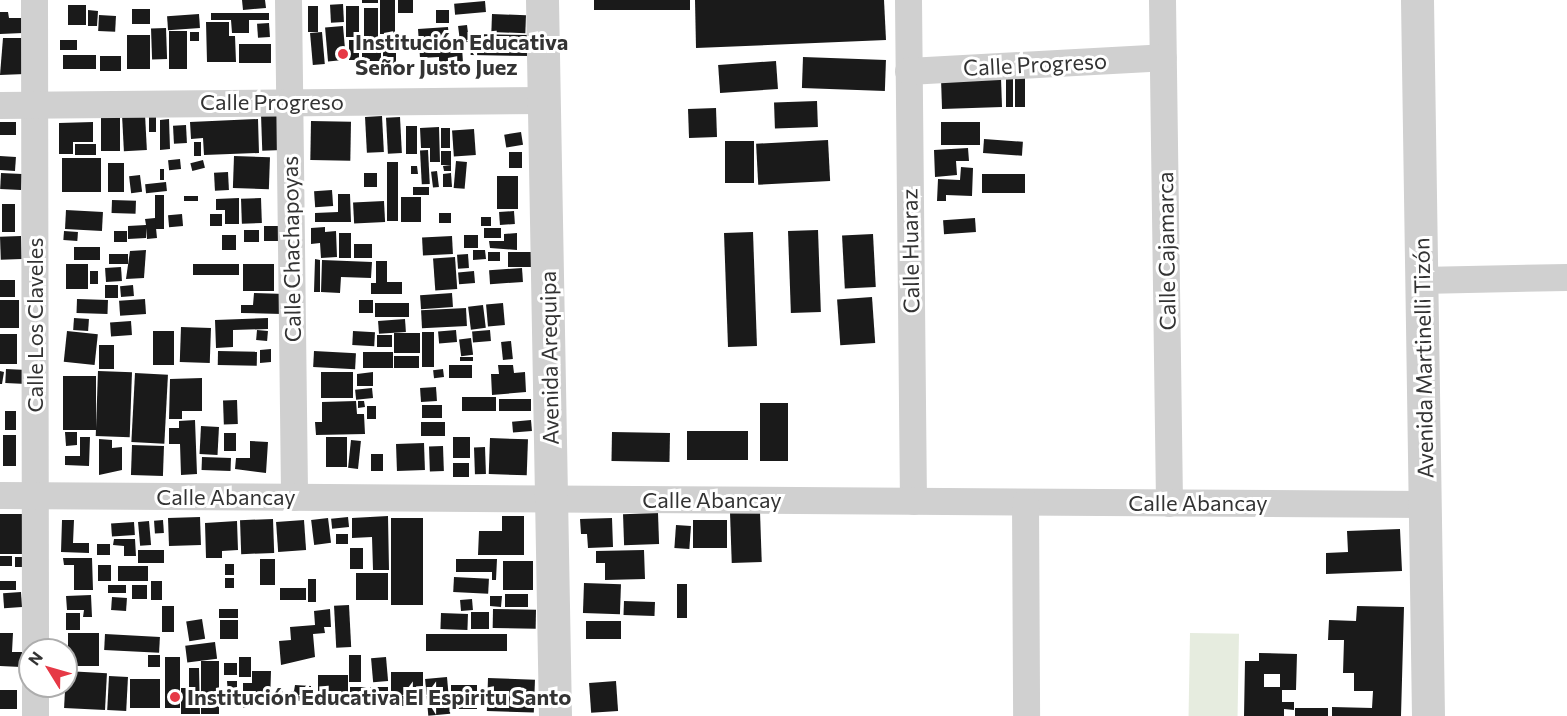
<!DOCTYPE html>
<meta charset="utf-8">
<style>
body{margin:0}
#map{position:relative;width:1567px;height:716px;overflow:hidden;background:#fff;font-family:Commissioner,sans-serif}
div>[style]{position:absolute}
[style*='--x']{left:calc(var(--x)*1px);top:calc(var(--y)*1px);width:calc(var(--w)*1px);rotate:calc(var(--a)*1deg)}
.green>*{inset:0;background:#e6ecdf;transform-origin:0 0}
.building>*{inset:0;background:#1a1a1a;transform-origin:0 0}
.minor>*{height:27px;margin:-13.5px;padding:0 13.5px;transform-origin:13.5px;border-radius:13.5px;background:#d0d0d0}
.tertiary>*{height:33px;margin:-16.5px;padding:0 16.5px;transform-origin:16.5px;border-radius:16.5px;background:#d0d0d0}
.dots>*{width:16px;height:16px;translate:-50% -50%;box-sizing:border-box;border:3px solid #fff;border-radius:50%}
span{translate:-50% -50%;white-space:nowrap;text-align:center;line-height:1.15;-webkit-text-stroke:6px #fff;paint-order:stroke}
.poi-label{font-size:22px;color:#333;font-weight:700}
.left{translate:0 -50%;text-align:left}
.street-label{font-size:22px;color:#333}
.north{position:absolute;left:18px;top:638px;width:60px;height:60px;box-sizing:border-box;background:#fff;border:2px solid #adadad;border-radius:50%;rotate:307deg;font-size:16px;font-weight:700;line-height:24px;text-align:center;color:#333}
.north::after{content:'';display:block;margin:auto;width:21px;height:27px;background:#e63946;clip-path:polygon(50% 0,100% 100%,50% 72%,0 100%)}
</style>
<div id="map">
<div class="green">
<div style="left:1190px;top:633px;width:49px;height:83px;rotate:1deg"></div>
</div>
<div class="building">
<div style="clip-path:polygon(242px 0,265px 0,266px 8px,243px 10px)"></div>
<div style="left:362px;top:0;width:16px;height:3px"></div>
<div style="left:380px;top:0;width:15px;height:34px"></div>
<div style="left:398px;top:0;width:15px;height:13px"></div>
<div style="left:594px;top:0;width:96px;height:10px"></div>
<div style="clip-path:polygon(695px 0,884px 0,886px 40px,696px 48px)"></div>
<div style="left:485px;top:1px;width:11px;height:31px;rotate:85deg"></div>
<div style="left:343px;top:4px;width:18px;height:13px;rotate:87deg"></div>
<div style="left:68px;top:5px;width:18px;height:20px"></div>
<div style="left:308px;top:6px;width:10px;height:26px"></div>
<div style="left:346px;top:6px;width:13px;height:31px"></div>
<div style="left:364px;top:8px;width:14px;height:30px"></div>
<div style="left:150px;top:9px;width:15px;height:18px;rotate:90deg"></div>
<div style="clip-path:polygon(88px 10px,98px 11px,97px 26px,88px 26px)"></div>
<div style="left:436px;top:10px;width:13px;height:13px"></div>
<div style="clip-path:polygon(0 12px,8px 12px,9px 18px,23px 18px,23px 33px,0 34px)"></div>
<div style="clip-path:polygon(211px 13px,269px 13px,269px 20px,249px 20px,249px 33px,232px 33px,231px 20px,211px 20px)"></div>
<div style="left:199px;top:14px;width:14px;height:32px;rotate:86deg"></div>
<div style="left:492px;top:14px;width:34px;height:18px;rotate:2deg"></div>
<div style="left:99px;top:15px;width:17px;height:16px;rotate:3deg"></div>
<div style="clip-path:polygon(206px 22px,229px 22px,229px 36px,235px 36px,236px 62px,207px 62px)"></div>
<div style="left:269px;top:23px;width:14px;height:12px;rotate:86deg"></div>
<div style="left:467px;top:25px;width:17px;height:9px;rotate:83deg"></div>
<div style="left:343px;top:26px;width:34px;height:18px;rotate:85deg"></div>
<div style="clip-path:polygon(448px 27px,450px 48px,462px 47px,463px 63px,439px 65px,439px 57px,420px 58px,418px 29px)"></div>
<div style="left:166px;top:28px;width:31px;height:15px;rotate:88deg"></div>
<div style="left:187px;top:31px;width:38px;height:18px;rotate:90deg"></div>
<div style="left:190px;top:32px;width:9px;height:9px"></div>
<div style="left:322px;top:32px;width:32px;height:12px;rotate:85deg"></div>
<div style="left:471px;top:34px;width:59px;height:21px;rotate:1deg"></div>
<div style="left:127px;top:35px;width:23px;height:34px"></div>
<div style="left:383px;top:36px;width:13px;height:30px"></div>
<div style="clip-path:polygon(3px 38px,24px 38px,25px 74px,0 75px)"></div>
<div style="left:77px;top:40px;width:10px;height:17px;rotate:90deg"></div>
<div style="left:349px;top:40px;width:10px;height:20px"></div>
<div style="left:271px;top:44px;width:19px;height:32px;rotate:90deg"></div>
<div style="left:362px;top:46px;width:19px;height:15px"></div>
<div style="left:63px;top:55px;width:33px;height:14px"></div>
<div style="left:100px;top:56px;width:21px;height:15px"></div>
<div style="left:803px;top:57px;width:83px;height:31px;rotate:2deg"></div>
<div style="left:776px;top:61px;width:28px;height:58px;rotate:86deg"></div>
<div style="left:1006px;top:77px;width:7px;height:30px"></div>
<div style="left:1015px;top:77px;width:10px;height:30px"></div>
<div style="left:1001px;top:78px;width:29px;height:60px;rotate:88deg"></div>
<div style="left:817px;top:101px;width:26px;height:43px;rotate:88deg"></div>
<div style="left:716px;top:108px;width:29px;height:28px;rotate:88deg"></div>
<div style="left:145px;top:114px;width:36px;height:23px;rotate:87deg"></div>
<div style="left:281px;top:114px;width:36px;height:20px;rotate:88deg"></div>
<div style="left:149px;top:115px;width:7px;height:17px"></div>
<div style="left:101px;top:116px;width:19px;height:35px"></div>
<div style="left:382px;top:116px;width:36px;height:17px;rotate:87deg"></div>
<div style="left:400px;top:117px;width:36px;height:14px;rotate:87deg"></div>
<div style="clip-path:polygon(169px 119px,170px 149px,160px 150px,160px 120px)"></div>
<div style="clip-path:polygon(258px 119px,259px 153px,204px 155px,203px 138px,191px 139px,190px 122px)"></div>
<div style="left:311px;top:121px;width:40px;height:39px;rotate:1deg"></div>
<div style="left:0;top:122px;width:16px;height:13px"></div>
<div style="clip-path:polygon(93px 122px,93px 142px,73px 142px,73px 154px,59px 154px,59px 123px)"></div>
<div style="left:980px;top:122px;width:23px;height:39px;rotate:90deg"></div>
<div style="left:186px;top:125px;width:18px;height:13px;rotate:87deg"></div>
<div style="left:406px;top:126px;width:11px;height:28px"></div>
<div style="clip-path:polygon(439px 127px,440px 162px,430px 162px,430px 148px,421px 148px,420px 128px)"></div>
<div style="left:441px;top:128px;width:9px;height:20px"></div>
<div style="left:474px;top:129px;width:26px;height:22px;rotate:86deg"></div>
<div style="left:521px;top:132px;width:13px;height:17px;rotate:81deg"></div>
<div style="left:984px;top:139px;width:39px;height:14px;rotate:4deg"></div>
<div style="left:828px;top:140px;width:41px;height:72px;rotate:87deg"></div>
<div style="left:725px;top:141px;width:29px;height:42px"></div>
<div style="left:194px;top:142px;width:7px;height:14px"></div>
<div style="left:75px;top:144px;width:21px;height:11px"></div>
<div style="clip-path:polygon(968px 148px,969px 161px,956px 161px,957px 175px,935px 177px,934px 150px)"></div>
<div style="left:428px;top:150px;width:34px;height:8px;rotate:87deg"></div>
<div style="left:441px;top:151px;width:10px;height:14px"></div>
<div style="left:522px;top:152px;width:16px;height:13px;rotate:90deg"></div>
<div style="left:0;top:156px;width:16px;height:14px;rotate:4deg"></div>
<div style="left:234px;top:156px;width:36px;height:32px;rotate:2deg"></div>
<div style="left:62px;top:158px;width:39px;height:34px"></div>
<div style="left:180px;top:159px;width:10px;height:12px;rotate:84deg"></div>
<div style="left:203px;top:160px;width:8px;height:13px;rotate:76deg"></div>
<div style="left:456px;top:161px;width:11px;height:27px;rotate:5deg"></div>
<div style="left:387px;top:162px;width:11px;height:59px"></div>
<div style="left:108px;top:163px;width:16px;height:29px"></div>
<div style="clip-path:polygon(451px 165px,451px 171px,444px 171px,443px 166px)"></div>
<div style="clip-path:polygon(411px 166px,417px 166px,418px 174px,411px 174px)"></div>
<div style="clip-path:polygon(961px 167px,973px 168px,972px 196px,946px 195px,946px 201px,937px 201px,938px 179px,960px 180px)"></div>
<div style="left:160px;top:169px;width:4px;height:11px"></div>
<div style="left:437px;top:171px;width:16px;height:6px;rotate:83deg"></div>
<div style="left:228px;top:172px;width:18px;height:14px;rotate:87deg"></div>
<div style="left:1px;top:173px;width:21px;height:16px;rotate:3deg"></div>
<div style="left:364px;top:173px;width:13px;height:14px"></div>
<div style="clip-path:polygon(451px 173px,452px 187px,443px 187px,443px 174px)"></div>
<div style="left:982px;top:174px;width:43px;height:19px"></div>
<div style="left:140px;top:175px;width:17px;height:11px;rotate:83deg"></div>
<div style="left:497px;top:176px;width:21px;height:33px"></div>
<div style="left:166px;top:182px;width:9px;height:21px;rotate:84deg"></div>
<div style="left:413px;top:187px;width:16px;height:8px"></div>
<div style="left:332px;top:190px;width:16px;height:18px;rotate:86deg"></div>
<div style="clip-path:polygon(338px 194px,350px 194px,351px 222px,315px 222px,315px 213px,338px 212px)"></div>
<div style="left:155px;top:195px;width:9px;height:34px"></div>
<div style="left:198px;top:196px;width:5px;height:14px;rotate:90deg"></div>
<div style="left:401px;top:197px;width:20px;height:25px"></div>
<div style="clip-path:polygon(239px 198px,239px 224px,225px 224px,225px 210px,216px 210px,216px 199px)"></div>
<div style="left:261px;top:198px;width:25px;height:20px;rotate:88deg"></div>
<div style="left:112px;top:200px;width:24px;height:13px;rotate:2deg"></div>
<div style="left:384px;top:201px;width:21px;height:31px;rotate:87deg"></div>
<div style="left:2px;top:204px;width:13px;height:28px"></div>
<div style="left:66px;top:210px;width:37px;height:19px;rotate:3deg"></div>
<div style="left:514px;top:211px;width:13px;height:15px;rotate:86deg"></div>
<div style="left:451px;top:213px;width:10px;height:12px;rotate:90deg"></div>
<div style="left:182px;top:214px;width:12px;height:14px;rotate:85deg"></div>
<div style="left:222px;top:214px;width:12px;height:12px;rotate:90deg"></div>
<div style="left:491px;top:217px;width:9px;height:10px;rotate:90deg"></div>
<div style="clip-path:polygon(155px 218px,157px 238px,147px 239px,146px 228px,146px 238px,128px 239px,128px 226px,146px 225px,145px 219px)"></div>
<div style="left:975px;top:218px;width:14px;height:32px;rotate:86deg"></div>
<div style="left:264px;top:226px;width:14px;height:15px"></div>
<div style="clip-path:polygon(325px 227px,325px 232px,336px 231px,337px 257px,321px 258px,320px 243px,311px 244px,311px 228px)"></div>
<div style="left:501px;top:228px;width:10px;height:17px;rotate:90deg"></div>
<div style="left:244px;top:230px;width:15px;height:12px"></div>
<div style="left:818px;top:230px;width:82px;height:30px;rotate:88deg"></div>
<div style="left:64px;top:231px;width:14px;height:9px;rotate:4deg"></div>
<div style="left:127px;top:231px;width:11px;height:13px;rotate:90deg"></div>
<div style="left:753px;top:232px;width:114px;height:29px;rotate:88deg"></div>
<div style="left:339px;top:233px;width:12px;height:25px"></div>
<div style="clip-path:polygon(517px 233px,517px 250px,490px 248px,489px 241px,504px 241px,504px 234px)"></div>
<div style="left:873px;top:234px;width:53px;height:31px;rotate:87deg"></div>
<div style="left:222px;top:235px;width:14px;height:15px"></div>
<div style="left:464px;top:235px;width:14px;height:13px"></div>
<div style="left:21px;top:236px;width:23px;height:21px;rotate:88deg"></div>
<div style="left:452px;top:236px;width:18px;height:30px;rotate:87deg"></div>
<div style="left:354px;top:244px;width:18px;height:14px"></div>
<div style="left:100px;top:247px;width:13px;height:26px;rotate:90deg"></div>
<div style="clip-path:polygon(146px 250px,144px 278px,126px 279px,130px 251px)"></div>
<div style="clip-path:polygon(473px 250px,485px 250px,486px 259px,473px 260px)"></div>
<div style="left:488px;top:252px;width:12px;height:9px"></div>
<div style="left:508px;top:252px;width:24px;height:15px"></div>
<div style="left:109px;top:254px;width:19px;height:10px"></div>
<div style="left:468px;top:254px;width:14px;height:11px;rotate:86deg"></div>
<div style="left:455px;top:257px;width:32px;height:22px;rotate:86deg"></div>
<div style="clip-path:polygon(315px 259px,320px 260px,320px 292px,314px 292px)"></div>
<div style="clip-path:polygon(322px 260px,372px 262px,371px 278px,341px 277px,340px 293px,321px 292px)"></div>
<div style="clip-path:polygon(376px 261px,387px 261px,387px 282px,402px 282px,402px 294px,371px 294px,371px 283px,376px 283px)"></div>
<div style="left:66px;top:264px;width:22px;height:25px"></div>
<div style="left:239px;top:264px;width:11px;height:46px;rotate:90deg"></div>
<div style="left:243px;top:264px;width:31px;height:27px"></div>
<div style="left:121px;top:267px;width:14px;height:16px;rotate:86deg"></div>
<div style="left:522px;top:268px;width:14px;height:33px;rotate:86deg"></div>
<div style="left:90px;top:271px;width:8px;height:13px"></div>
<div style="left:474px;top:271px;width:12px;height:16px;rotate:85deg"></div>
<div style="left:15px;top:280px;width:17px;height:15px;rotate:90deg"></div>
<div style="left:105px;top:285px;width:13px;height:13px"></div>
<div style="left:133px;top:285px;width:11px;height:13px;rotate:85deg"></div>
<div style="clip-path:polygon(254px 293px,285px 294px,282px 314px,241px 313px,241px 305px,253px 305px)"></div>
<div style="left:452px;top:293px;width:14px;height:32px;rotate:86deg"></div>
<div style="left:872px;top:297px;width:46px;height:35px;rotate:86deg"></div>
<div style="left:77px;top:299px;width:31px;height:14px;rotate:2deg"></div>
<div style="left:145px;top:299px;width:15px;height:26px;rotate:86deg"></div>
<div style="left:19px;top:300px;width:28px;height:19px;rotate:90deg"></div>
<div style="left:373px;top:300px;width:13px;height:14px;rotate:90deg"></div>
<div style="left:409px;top:303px;width:14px;height:34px;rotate:90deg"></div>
<div style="left:503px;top:303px;width:22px;height:17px;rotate:85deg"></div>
<div style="left:483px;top:305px;width:23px;height:15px;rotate:83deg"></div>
<div style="left:466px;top:308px;width:18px;height:45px;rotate:87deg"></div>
<div style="left:74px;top:318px;width:15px;height:12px;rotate:4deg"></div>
<div style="clip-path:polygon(268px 318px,268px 329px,233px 330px,233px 347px,216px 348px,215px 320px)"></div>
<div style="left:405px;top:319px;width:13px;height:27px;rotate:86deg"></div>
<div style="left:131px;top:321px;width:14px;height:21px;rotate:86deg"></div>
<div style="left:181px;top:327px;width:30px;height:35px;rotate:2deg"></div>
<div style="left:257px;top:330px;width:11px;height:10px;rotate:5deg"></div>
<div style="left:456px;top:330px;width:12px;height:18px;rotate:85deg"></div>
<div style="left:490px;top:330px;width:11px;height:18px;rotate:85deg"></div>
<div style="left:67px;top:331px;width:31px;height:31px;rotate:6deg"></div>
<div style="left:153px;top:331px;width:21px;height:34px"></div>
<div style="left:353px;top:331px;width:22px;height:14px;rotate:3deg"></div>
<div style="left:422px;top:332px;width:12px;height:35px"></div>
<div style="left:420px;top:333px;width:20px;height:26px;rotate:90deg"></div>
<div style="left:0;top:334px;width:17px;height:30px"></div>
<div style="left:392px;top:335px;width:12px;height:15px;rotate:90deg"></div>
<div style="left:471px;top:338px;width:17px;height:12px;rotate:83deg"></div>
<div style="left:511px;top:341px;width:18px;height:10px;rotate:84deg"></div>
<div style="left:99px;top:345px;width:15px;height:24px"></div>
<div style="clip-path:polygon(271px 349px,271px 362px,260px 363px,260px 350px)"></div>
<div style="left:218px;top:351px;width:39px;height:14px;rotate:1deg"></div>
<div style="left:314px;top:351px;width:42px;height:16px;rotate:3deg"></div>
<div style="left:363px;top:352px;width:30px;height:16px"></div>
<div style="left:394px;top:356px;width:25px;height:12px"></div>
<div style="left:473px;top:357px;width:4px;height:13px;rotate:90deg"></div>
<div style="left:449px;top:365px;width:23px;height:13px"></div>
<div style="clip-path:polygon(498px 365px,513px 365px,514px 373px,525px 372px,526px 392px,492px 395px,491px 374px,499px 374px)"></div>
<div style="left:6px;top:369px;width:21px;height:14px;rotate:3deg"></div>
<div style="left:443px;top:369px;width:8px;height:10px;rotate:83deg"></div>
<div style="clip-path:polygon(0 371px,4px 372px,2px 384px,0 384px)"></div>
<div style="left:98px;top:371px;width:34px;height:65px;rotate:2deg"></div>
<div style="left:353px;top:372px;width:26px;height:32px;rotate:90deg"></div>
<div style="clip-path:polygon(373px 372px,373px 386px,357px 386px,357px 374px)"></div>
<div style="left:135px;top:373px;width:33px;height:69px;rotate:3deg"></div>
<div style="left:63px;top:376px;width:33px;height:54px"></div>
<div style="clip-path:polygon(202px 378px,202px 411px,182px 411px,182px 419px,169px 419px,170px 379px)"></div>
<div style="left:436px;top:387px;width:14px;height:16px;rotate:86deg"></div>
<div style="left:372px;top:388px;width:10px;height:17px;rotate:84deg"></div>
<div style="left:462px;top:397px;width:34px;height:14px"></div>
<div style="left:531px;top:399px;width:12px;height:32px;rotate:90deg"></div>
<div style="left:237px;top:400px;width:24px;height:14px;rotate:88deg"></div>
<div style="clip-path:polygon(356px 401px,357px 414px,364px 414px,365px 434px,316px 435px,315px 422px,322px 422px,322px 402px)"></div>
<div style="clip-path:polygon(358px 401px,364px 401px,365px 407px,358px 408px)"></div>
<div style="left:760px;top:403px;width:28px;height:58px"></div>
<div style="left:442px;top:405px;width:13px;height:20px;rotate:90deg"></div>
<div style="left:376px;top:406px;width:13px;height:9px;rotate:90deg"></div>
<div style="left:5px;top:411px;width:11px;height:19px"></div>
<div style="clip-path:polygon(195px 420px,197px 474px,181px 475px,180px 444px,169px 444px,169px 428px,179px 428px,179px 421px)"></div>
<div style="left:531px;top:420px;width:11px;height:19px;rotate:85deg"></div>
<div style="left:445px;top:422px;width:14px;height:24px;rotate:90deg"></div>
<div style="left:201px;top:426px;width:18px;height:28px;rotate:3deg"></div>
<div style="left:687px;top:431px;width:61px;height:29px"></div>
<div style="clip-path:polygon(65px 432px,77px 432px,77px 445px,66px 446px)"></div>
<div style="left:612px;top:432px;width:58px;height:29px;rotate:1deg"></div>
<div style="left:224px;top:433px;width:12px;height:18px"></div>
<div style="left:3px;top:435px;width:13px;height:31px"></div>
<div style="clip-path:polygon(80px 437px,90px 437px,89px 466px,65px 465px,65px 456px,80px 456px)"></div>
<div style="left:326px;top:437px;width:21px;height:30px"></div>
<div style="left:453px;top:437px;width:17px;height:21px"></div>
<div style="left:490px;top:438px;width:38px;height:36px;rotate:2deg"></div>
<div style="clip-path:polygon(99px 439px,112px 440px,112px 448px,122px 447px,122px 470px,99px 475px)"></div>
<div style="left:351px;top:440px;width:10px;height:28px;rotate:6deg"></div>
<div style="clip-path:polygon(250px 441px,268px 442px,266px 473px,235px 469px,236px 458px,250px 458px)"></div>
<div style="left:424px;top:443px;width:27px;height:28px;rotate:88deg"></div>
<div style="left:132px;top:445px;width:32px;height:30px;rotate:2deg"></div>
<div style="left:443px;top:446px;width:25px;height:14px;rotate:88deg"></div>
<div style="left:485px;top:447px;width:27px;height:11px;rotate:88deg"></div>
<div style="left:371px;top:454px;width:12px;height:17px"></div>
<div style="left:202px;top:457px;width:29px;height:13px;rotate:2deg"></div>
<div style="left:453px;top:463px;width:16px;height:14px"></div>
<div style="left:760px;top:512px;width:50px;height:30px;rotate:88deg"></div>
<div style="left:658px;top:513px;width:31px;height:35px;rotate:88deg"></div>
<div style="left:0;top:514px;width:23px;height:40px"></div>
<div style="clip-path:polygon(388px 516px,389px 570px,373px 570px,372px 537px,352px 538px,352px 518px)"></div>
<div style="clip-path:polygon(502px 516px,524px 516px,524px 555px,478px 555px,479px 531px,502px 531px)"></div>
<div style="left:200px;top:517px;width:28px;height:32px;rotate:88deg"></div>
<div style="left:348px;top:517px;width:10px;height:17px;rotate:84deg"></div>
<div style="left:328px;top:518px;width:25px;height:17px;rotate:83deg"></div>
<div style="left:423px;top:518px;width:87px;height:32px;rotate:90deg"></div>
<div style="clip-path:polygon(612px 518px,613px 547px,588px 548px,587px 534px,581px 534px,580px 519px)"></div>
<div style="left:273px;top:519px;width:34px;height:33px;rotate:88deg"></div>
<div style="clip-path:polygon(62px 520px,74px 520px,73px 543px,89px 543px,89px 553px,61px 552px)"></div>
<div style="left:163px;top:520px;width:13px;height:9px;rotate:86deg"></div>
<div style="left:304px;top:520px;width:30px;height:28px;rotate:86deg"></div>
<div style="left:693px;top:520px;width:34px;height:28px"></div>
<div style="left:149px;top:521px;width:24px;height:11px;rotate:85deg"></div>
<div style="clip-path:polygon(237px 521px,238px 550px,222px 551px,222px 558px,206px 558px,205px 523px)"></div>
<div style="left:134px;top:522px;width:13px;height:23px;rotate:86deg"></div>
<div style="left:676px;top:525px;width:15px;height:23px;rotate:4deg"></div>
<div style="clip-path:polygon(1400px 529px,1402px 571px,1326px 574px,1326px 553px,1348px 552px,1347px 531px)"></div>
<div style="left:336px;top:534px;width:12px;height:10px"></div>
<div style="clip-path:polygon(114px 539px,135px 539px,136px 556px,124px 556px,124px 546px,113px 545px)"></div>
<div style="left:97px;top:544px;width:13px;height:11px"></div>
<div style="left:350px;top:548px;width:13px;height:21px"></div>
<div style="left:138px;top:550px;width:26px;height:13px"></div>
<div style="clip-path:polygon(644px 550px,645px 579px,605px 580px,605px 563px,596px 563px,596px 551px)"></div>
<div style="left:0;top:556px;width:12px;height:10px"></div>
<div style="left:15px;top:557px;width:12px;height:10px"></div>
<div style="clip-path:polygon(63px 558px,92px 558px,93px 590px,74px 590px,74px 565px,64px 565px)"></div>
<div style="left:260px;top:559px;width:15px;height:26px"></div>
<div style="clip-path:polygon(456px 559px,497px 559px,496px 580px,492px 580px,492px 572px,456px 572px)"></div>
<div style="left:503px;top:561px;width:30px;height:29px"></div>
<div style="left:225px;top:564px;width:9px;height:11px"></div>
<div style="left:98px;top:565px;width:13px;height:16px"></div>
<div style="left:118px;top:566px;width:30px;height:15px"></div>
<div style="left:388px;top:573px;width:27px;height:32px;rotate:90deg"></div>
<div style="left:454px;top:577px;width:35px;height:15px;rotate:3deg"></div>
<div style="left:225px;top:578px;width:9px;height:10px"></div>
<div style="left:308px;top:579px;width:8px;height:23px"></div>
<div style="left:0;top:581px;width:16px;height:9px"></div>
<div style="left:151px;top:581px;width:11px;height:19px"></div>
<div style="left:584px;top:583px;width:37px;height:30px;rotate:2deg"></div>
<div style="left:677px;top:584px;width:10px;height:34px"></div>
<div style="left:126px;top:585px;width:8px;height:18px;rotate:90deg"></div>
<div style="left:132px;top:585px;width:15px;height:14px"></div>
<div style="left:306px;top:588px;width:12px;height:26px;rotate:90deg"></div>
<div style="left:21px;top:592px;width:15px;height:18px;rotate:86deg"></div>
<div style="left:505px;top:594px;width:23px;height:13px"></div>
<div style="clip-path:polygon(91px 595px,92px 617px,83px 617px,84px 610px,67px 610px,66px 596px)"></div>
<div style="clip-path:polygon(490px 596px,502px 596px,501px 607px,490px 606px)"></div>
<div style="left:112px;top:597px;width:15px;height:13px;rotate:4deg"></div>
<div style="left:472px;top:599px;width:11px;height:12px;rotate:85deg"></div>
<div style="left:624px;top:601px;width:31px;height:14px;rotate:2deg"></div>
<div style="left:349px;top:605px;width:42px;height:15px;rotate:87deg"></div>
<div style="left:162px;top:606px;width:12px;height:26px"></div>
<div style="clip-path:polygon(1357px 606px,1404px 607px,1401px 716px,1332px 716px,1332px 707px,1372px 708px,1373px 691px,1354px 691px,1354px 673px,1343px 673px,1344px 640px,1328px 640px,1329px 620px,1356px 621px)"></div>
<div style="left:238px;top:609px;width:9px;height:19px;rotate:90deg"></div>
<div style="clip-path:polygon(330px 609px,331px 627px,324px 627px,325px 633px,313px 634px,315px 657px,281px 665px,279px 641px,291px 640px,290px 627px,315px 625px,314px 611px)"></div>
<div style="left:493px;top:609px;width:43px;height:19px;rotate:1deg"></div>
<div style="left:471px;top:612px;width:18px;height:17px"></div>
<div style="left:66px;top:613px;width:14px;height:17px"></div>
<div style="left:441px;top:613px;width:27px;height:16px;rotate:2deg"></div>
<div style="left:202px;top:619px;width:20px;height:16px;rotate:81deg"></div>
<div style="left:238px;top:620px;width:19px;height:18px;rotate:90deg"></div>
<div style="left:586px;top:621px;width:35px;height:18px"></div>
<div style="clip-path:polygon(0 633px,13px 633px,12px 652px,22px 652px,21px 667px,0 666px)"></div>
<div style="left:99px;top:633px;width:33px;height:31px;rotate:90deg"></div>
<div style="left:105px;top:634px;width:55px;height:16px;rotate:3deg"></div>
<div style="left:426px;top:634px;width:81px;height:17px"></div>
<div style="left:215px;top:642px;width:17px;height:30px;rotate:83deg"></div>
<div style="clip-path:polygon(evenodd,1259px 653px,1297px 654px,1296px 690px,1282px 690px,1282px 702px,1294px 702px,1294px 710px,1284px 709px,1284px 716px,1244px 716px,1245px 661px,1259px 661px,1259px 653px,1264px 674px,1280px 674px,1280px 687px,1264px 687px,1264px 674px)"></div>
<div style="left:148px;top:655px;width:12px;height:12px"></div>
<div style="left:349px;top:655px;width:12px;height:27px"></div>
<div style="left:165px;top:657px;width:15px;height:51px"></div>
<div style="left:239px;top:657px;width:12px;height:20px"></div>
<div style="left:386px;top:657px;width:24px;height:15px;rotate:85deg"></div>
<div style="left:201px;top:661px;width:18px;height:53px"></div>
<div style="left:237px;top:663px;width:12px;height:13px;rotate:90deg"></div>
<div style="clip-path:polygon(189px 668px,199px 668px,200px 714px,181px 714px,181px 688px,189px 688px)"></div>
<div style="left:66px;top:671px;width:41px;height:37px;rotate:3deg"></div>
<div style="clip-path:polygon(252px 671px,271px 671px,270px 704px,243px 708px,243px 683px,252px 683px)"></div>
<div style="left:391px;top:672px;width:32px;height:34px"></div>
<div style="left:348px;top:675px;width:28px;height:30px;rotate:90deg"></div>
<div style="left:109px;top:676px;width:19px;height:34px;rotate:3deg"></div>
<div style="left:447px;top:677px;width:37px;height:22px;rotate:85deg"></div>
<div style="left:488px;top:678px;width:47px;height:33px;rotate:2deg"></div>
<div style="left:130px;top:679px;width:30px;height:29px"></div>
<div style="clip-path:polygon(227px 681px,237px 681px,237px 694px,228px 695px)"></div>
<div style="left:616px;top:681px;width:30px;height:27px;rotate:86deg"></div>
<div style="clip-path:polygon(295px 685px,311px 686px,311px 699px,276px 704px,276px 691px,294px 691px)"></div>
<div style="left:477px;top:685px;width:24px;height:26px;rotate:90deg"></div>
<div style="left:350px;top:687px;width:38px;height:16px"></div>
<div style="left:0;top:690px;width:17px;height:19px"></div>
<div style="left:1295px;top:708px;width:33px;height:8px"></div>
</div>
<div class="minor">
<div style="--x:34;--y:0;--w:650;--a:89.91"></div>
<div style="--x:288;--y:0;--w:497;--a:89.3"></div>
<div style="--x:908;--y:0;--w:501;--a:89.43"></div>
<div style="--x:1162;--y:0;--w:503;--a:89.2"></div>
<div style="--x:908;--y:71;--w:255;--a:-3.1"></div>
<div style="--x:0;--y:105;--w:544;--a:-0.53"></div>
<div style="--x:1421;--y:280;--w:146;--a:-1.2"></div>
<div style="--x:0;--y:495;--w:1425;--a:0.36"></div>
<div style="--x:1025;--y:502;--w:214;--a:89.7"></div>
<div style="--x:35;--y:686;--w:30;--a:90"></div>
</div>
<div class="tertiary">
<div style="--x:542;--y:0;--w:716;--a:88.96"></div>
<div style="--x:1417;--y:0;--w:716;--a:89.12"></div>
</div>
<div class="dots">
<div style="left:343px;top:54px;background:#e63946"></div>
<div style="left:175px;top:697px;background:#e63946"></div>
</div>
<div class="poi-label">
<span class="left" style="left:355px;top:54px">Institución Educativa<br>Señor Justo Juez</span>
<span class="left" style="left:187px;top:697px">Institución Educativa El Espiritu Santo</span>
</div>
<div class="street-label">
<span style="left:1035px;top:64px;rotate:-3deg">Calle Progreso</span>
<span style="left:272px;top:102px">Calle Progreso</span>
<span style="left:291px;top:249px;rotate:-91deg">Calle Chachapoyas</span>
<span style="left:910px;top:251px;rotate:-91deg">Calle Huaraz</span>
<span style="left:1166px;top:251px;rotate:-91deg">Calle Cajamarca</span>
<span style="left:35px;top:325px;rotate:-90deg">Calle Los Claveles</span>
<span style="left:549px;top:358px;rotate:-91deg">Avenida Arequipa</span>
<span style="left:1423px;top:358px;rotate:-91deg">Avenida Martinelli Tizón</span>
<span style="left:226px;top:497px">Calle Abancay</span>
<span style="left:712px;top:500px">Calle Abancay</span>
<span style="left:1198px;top:503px">Calle Abancay</span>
</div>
<div class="north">N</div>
</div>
